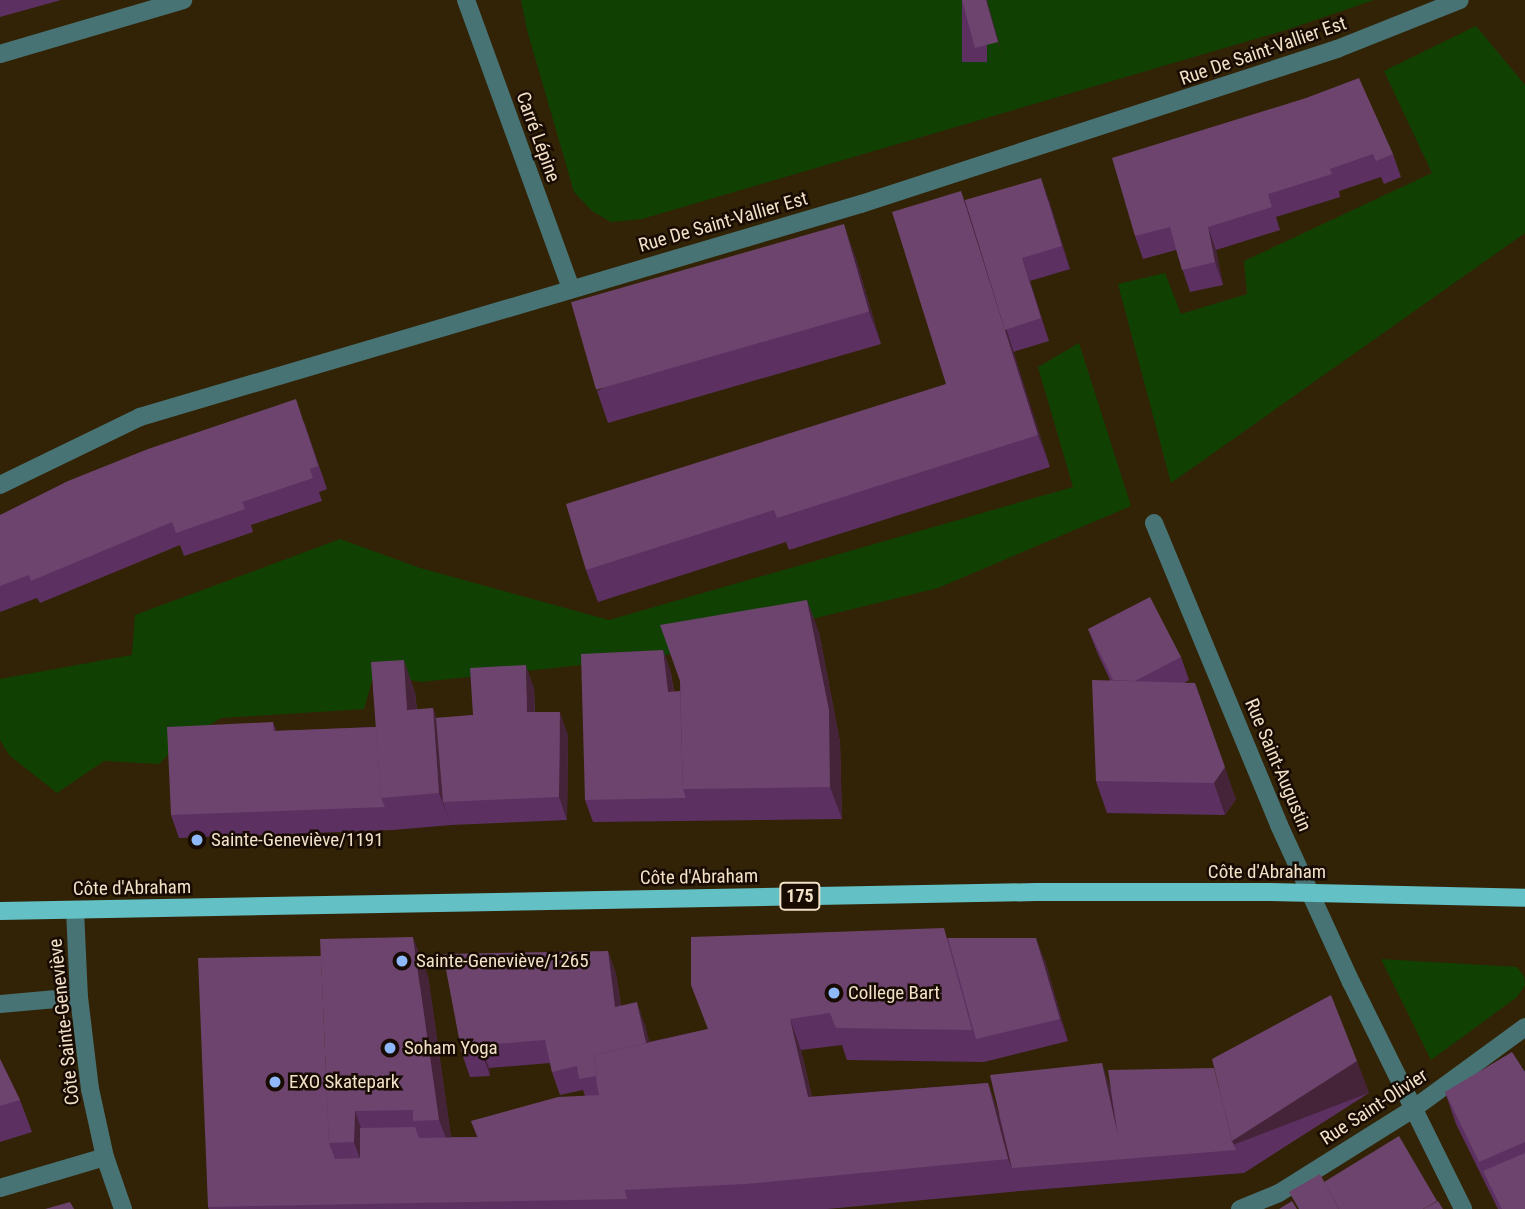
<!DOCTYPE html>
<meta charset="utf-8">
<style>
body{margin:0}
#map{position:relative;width:1525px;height:1209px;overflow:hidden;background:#322306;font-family:"Roboto Condensed",sans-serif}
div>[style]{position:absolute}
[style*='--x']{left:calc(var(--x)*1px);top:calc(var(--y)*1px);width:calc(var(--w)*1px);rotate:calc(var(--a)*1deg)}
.green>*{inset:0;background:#104103}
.minor>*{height:18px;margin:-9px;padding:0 9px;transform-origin:9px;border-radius:9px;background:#487375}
.major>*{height:18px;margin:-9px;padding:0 9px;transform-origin:9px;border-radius:9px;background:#63c0c5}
.wall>*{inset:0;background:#5c3162;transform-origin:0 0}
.shaded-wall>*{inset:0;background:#452439;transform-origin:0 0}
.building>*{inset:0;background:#6c446d;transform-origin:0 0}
.dots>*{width:19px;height:19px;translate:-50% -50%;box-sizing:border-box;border:4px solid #180c00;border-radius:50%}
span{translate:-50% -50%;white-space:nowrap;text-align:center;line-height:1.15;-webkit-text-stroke:5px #180c00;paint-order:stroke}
.shield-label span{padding:2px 5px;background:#180c00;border:2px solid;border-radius:5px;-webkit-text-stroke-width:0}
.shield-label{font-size:18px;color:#f2e1c6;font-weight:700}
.street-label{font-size:19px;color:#f2e1c6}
.poi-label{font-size:19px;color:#f2e1c6}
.left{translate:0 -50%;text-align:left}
</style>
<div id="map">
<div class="green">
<div style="clip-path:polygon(521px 0,1374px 0,1286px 30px,642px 219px,611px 222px,592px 211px,574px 192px,527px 30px)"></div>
<div style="clip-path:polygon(1476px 26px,1525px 85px,1525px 233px,1171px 483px,1118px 284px,1165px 273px,1181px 314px,1247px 294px,1244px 261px,1432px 173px,1384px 71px)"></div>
<div style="clip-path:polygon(1079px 343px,1131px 506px,938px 588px,658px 657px,421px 682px,374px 674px,364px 709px,221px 718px,180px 743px,159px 764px,104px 761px,57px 793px,9px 755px,0 740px,0 679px,132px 655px,135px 615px,340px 539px,420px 568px,609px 620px,1073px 487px,1038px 367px)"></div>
<div style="clip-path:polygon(1381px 959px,1517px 967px,1524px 976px,1525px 985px,1517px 997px,1431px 1060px)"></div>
</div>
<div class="minor">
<div style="--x:466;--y:0;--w:307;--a:70"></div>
<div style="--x:0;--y:54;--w:191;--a:-16.4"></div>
<div style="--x:0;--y:485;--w:156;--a:-25.9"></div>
<div style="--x:140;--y:417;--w:752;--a:-16.46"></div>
<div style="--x:861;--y:204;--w:501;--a:-18.04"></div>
<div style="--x:1337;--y:49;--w:132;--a:-21.7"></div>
<div style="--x:1154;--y:523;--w:327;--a:67.5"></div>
<div style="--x:1279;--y:825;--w:173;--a:65.4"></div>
<div style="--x:1351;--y:982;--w:253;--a:63.7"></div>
<div style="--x:75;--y:910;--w:87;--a:87.4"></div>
<div style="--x:79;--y:997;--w:93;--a:83.2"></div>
<div style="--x:90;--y:1089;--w:70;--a:77.6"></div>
<div style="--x:105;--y:1157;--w:55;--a:70.9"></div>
<div style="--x:0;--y:1004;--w:79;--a:-5.1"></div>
<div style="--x:0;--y:1188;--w:109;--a:-16.4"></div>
<div style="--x:1240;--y:1209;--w:42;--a:-22.3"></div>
<div style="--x:1279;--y:1193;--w:158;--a:-32.1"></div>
<div style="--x:1413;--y:1109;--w:139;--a:-36.2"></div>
</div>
<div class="major">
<div style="--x:0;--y:911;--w:1036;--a:-1.05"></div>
<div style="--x:1036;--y:892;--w:231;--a:0"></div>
<div style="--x:1267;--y:892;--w:258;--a:1.3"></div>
</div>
<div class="wall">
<div style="clip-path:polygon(0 0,61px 0,0 17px)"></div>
<div style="left:962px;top:0;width:25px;height:62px"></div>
<div style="clip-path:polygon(1306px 98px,1393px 154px,1401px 177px,1384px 184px,1381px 177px,1339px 191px,1340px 197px,1276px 217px,1280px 230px,1216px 250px,1223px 285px,1190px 292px,1176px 250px,1143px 259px,1135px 236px)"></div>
<div style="clip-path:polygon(965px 200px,1049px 200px,1070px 269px,1030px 281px,1049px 341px,1013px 352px,1050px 467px,789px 550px,786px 542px,598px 602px,586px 570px,946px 384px)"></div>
<div style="clip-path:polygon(855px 256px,881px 344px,608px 423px,597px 391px)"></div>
<div style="clip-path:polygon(304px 422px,327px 489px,319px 492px,322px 501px,251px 525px,253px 532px,184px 556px,180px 545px,40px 603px,37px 598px,0 612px,0 515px)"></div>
<div style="clip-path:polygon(1088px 629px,1181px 657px,1189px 680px,1184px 683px,1236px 799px,1225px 815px,1107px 813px,1096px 781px,1110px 680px,1097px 652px)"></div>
<div style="clip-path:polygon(819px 632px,840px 742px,842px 819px,593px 822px,585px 800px,663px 650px,671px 673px,674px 692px,680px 691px)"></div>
<div style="clip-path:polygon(534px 688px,535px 712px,568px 735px,567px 820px,451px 825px,393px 830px,179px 838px,171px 815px,273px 722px,276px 731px,376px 727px,415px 692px,417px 710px,433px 708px,436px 718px,473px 715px)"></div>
<div style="clip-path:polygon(948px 938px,1045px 961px,1068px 1041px,984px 1062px,847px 1060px,842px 1045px,801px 1050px,812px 1097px,988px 1083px,999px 1115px,1111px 1088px,1369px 1093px,1244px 1173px,1020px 1191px,827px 1209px,209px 1209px,208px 1207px,428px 976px,451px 1137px,477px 1137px,471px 1121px,585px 1096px,583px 1090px,560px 1095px,552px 1072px,550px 1063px,489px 1068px,490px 1076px,470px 1077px,462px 1054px,608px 951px,616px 974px,621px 1006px,645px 1025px,649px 1042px,708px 1029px)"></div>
<div style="clip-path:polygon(0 1059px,20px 1100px,32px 1132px,0 1142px)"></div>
<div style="clip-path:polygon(1525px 1072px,1525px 1209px,1498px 1209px,1456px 1124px,1445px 1092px)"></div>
</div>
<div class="shaded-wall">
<div style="clip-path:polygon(986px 0,987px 0,1002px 53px,998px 42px)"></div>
<div style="clip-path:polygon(1041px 178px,1049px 200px,1070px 269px,1062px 246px)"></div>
<div style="clip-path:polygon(961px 191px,973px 223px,1050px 467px,1038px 435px)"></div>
<div style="clip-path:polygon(844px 224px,855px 256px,881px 344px,869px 312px)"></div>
<div style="clip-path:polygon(1208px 227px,1216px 250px,1223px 285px,1215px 262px)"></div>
<div style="clip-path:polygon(1022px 258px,1030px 281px,1049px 341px,1041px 318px)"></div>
<div style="clip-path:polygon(807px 600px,819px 632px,840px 742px,842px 819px,830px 787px)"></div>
<div style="clip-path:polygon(663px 650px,671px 673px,676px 715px,668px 692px)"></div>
<div style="clip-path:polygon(404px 660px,415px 692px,419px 742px,407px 710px)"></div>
<div style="clip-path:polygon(526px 665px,534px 688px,535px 735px,527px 712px)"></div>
<div style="clip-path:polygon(1195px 683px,1236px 799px,1225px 815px,1214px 783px)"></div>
<div style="clip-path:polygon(433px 708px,444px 740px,443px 802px,451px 825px,439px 793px)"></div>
<div style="clip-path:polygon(560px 712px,568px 735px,567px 820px,559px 797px)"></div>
<div style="clip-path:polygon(413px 937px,428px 976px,454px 1159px,439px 1120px)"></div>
<div style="clip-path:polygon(1036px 938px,1045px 961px,1068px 1041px,1060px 1019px)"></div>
<div style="clip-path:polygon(608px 951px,616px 974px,624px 1030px,615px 1007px)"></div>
<div style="clip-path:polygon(637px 1002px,645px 1025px,657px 1075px,648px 1052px)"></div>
<div style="clip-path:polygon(790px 1019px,801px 1050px,819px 1129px,808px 1097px)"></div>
<div style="clip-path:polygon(481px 1045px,489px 1068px,490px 1076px,482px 1053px)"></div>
<div style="left:1357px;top:1061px;width:34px;height:148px;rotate:69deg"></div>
<div style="clip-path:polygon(1102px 1063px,1110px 1086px,1118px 1136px)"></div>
<div style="clip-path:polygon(988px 1083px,999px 1115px,1012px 1168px,1008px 1159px)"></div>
<div style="clip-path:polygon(355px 1111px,369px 1151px,368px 1181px,354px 1142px)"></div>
</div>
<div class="building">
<div style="clip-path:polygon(962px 0,986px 0,998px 42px,975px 48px)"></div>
<div style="clip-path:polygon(1359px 78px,1393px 154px,1376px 161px,1373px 154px,1330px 169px,1332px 174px,1268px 194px,1272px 207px,1208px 227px,1215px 262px,1182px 270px,1170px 227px,1135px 236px,1112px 158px,1306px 98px)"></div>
<div style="clip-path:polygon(1041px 178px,1062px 246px,1022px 258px,1041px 318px,1005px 330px,965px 200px)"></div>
<div style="clip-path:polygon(961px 191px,1038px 435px,777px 518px,774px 510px,586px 570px,566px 504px,946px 384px,892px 212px)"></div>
<div style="left:844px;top:224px;width:91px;height:284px;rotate:74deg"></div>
<div style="clip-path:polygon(296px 399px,318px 466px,310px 469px,313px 478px,242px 502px,245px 509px,176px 533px,172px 522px,31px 581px,29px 575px,0 586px,0 515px,68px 481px,148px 449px)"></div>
<div style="clip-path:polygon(1150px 597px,1181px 657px,1135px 681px,1113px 680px,1088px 629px)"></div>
<div style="clip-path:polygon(807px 600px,829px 710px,830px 787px,683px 789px,680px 681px,660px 625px)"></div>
<div style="clip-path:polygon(663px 650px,668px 692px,680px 691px,683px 789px,686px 798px,585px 800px,581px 654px)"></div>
<div style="clip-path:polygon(404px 660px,407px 710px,433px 708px,439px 793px,381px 798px,371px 662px)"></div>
<div style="clip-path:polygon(526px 665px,527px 712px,560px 712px,559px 797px,443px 802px,436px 718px,473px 715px,470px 668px)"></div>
<div style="clip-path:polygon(1092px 680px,1195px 683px,1225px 767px,1214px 783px,1096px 781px)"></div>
<div style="clip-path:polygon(273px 722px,273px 731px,376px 727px,381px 798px,385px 807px,171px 815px,167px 727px)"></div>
<div style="clip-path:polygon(944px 928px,972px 1030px,836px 1028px,830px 1013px,790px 1019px,808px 1097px,988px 1083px,1008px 1159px,745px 1184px,624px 1190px,597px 1086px,594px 1055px,708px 1029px,691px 985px,691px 937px)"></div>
<div style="clip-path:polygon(413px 937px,439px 1120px,413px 1121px,413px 1110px,355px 1111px,354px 1142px,329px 1143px,320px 939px)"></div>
<div style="clip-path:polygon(948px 938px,1036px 938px,1060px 1019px,976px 1039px)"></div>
<div style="clip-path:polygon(608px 951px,615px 1007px,637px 1002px,646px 1043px,594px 1055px,596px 1076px,579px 1079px,577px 1066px,552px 1072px,545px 1040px,481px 1045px,482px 1053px,462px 1054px,443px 954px)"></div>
<div style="clip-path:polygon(321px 956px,329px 1143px,335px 1159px,360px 1158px,360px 1128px,415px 1127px,419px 1138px,478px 1137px,471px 1121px,558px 1097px,600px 1095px,627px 1199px,208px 1207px,198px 958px)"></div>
<div style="clip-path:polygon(1331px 995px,1357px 1061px,1232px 1141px,1212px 1059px)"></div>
<div style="clip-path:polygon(1512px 1052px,1525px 1072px,1525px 1142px,1479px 1162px,1445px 1092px)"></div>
<div style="clip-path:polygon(0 1059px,20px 1100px,0 1106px)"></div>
<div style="clip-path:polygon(1102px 1063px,1118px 1136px,1108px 1070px,1214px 1068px,1232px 1141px,1236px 1150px,1012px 1168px,990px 1075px)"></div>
<div style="clip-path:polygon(1399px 1136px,1437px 1201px,1423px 1209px,1339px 1209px,1324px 1182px)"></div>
<div style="clip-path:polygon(1525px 1153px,1525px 1209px,1502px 1209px,1483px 1171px)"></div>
<div style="clip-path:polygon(1320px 1174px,1339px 1209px,1299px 1209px,1289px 1192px)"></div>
<div style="clip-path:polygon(1292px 1201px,1297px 1209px,1279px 1209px)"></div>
<div style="clip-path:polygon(1438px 1201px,1443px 1209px,1423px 1209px)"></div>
<div style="clip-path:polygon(70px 1202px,74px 1209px,45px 1209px)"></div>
</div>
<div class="dots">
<div style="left:197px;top:840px;background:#8fb8fd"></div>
<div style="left:402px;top:961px;background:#8fb8fd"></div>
<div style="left:834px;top:993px;background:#8fb8fd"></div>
<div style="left:390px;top:1048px;background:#8fb8fd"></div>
<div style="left:275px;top:1082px;background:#8fb8fd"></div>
</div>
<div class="shield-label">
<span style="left:800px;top:896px">175</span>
</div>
<div class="street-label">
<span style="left:1263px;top:51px;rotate:-19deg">Rue De Saint-Vallier Est</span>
<span style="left:538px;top:137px;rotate:70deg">Carré Lépine</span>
<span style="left:723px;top:222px;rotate:-16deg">Rue De Saint-Vallier Est</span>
<span style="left:1278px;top:765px;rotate:67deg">Rue Saint-Augustin</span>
<span style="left:1267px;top:872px">Côte d'Abraham</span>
<span style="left:699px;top:877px;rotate:-1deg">Côte d'Abraham</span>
<span style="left:132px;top:888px;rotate:-1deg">Côte d'Abraham</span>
<span style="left:64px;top:1022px;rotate:-96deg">Côte Sainte-Geneviève</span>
<span style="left:1374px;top:1107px;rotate:-33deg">Rue Saint-Olivier</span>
</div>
<div class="poi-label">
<span class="left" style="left:211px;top:840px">Sainte-Geneviève/1191</span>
<span class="left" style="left:416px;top:961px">Sainte-Geneviève/1265</span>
<span class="left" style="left:848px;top:993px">College Bart</span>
<span class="left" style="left:404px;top:1048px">Soham Yoga</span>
<span class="left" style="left:289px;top:1082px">EXO Skatepark</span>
</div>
</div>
